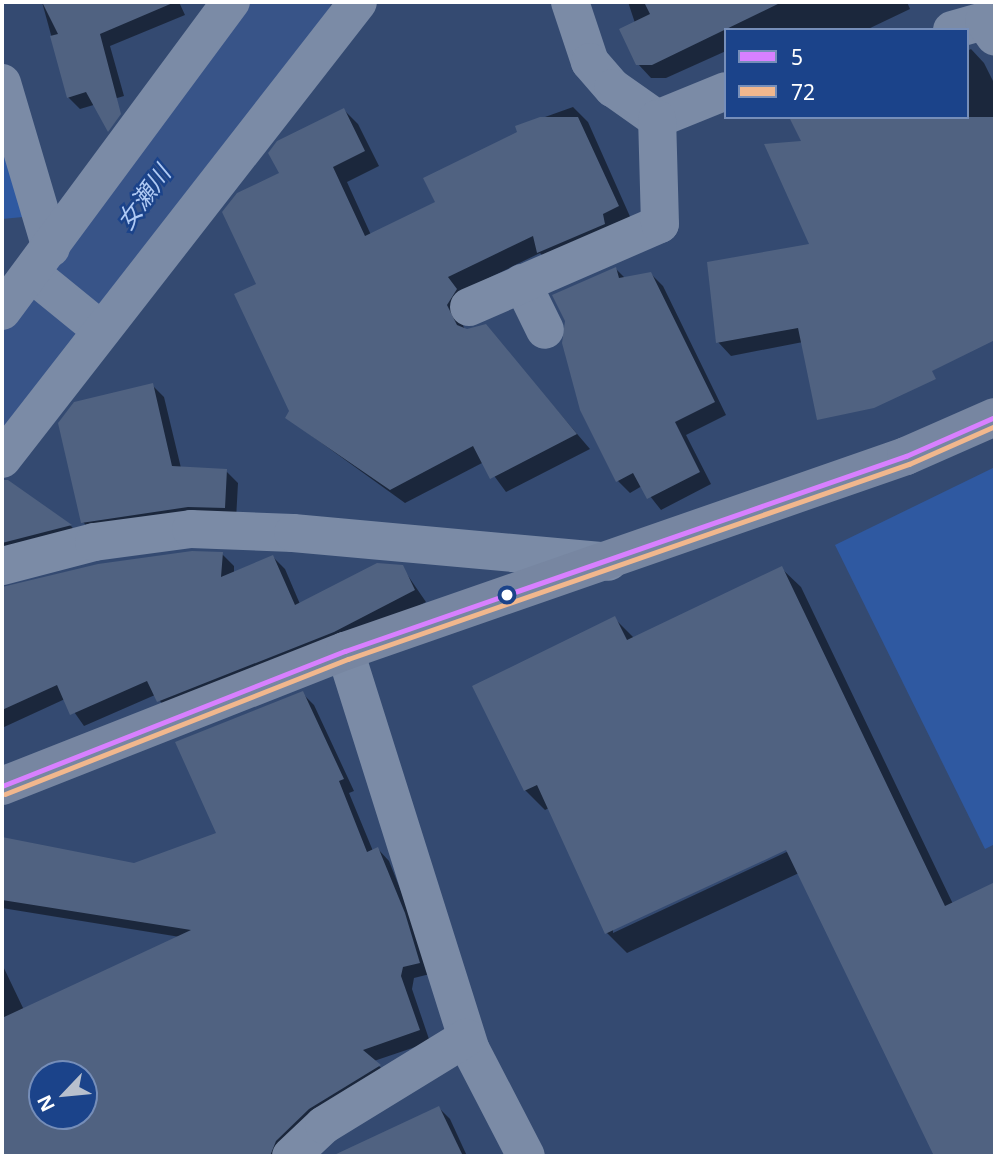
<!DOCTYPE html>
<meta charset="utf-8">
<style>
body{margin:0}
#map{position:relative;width:997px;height:1158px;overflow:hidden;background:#344a71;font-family:"Noto Sans","Noto Sans JP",sans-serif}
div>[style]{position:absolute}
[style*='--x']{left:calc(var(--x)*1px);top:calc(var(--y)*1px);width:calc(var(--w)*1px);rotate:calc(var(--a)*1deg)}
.green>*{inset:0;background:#2f59a1}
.shadow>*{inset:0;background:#0007}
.river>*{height:89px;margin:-44.5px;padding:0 44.5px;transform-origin:44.5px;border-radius:44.5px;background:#385488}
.building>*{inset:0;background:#506281}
.street>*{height:38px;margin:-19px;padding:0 19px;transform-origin:19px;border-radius:19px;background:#7b8ba6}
.secondary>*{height:38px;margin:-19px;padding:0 19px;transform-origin:19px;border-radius:19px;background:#7786a1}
.bus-1>*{height:5px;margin:-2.5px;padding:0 2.5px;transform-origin:2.5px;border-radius:2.5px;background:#d880ff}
.bus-2>*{height:5px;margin:-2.5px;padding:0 2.5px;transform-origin:2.5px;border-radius:2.5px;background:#f1b78d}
.dots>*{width:19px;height:19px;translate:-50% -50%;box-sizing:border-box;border:4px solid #1b438a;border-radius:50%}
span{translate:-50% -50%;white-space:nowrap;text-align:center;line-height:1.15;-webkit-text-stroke:5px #1b438a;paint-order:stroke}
.water-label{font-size:24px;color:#b0caf4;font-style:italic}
.frame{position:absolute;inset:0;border:4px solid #fff;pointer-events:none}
.legend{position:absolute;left:724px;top:28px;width:245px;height:91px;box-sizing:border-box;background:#1b438a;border:2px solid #768eb9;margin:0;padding:9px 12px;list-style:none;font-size:21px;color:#fff}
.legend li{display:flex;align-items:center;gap:14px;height:35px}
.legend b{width:35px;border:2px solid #768eb9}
.north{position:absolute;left:28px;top:1060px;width:70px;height:70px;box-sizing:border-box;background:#1b438a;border:2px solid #768eb9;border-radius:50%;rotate:244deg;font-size:19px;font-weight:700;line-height:28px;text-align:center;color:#fff}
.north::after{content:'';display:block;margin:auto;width:24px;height:32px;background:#b8c0cd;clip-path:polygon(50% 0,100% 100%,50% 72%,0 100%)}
</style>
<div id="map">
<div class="green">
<div style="clip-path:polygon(2px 147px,23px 217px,2px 219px)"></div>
<div style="clip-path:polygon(995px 467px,995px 844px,985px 849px,835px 545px)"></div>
</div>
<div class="shadow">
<div style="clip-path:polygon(42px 2px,179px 2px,185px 15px,110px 46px,124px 96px,80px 109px,68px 97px)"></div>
<div style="clip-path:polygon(628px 2px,907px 2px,910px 9px,866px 30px,726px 30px,726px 51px,666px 78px,651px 78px,638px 64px,635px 23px)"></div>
<div style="clip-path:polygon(971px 49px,984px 63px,995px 85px,995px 283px,819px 371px,803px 342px,731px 356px,718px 342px,811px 245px,803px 142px,967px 117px,967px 51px)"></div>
<div style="clip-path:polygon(573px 107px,588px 122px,632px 221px,553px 267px,540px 253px,460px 292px,461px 321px,465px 330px,485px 326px,590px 449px,506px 492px,484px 462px,405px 503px,287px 418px,291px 412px,258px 285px,281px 174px,344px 110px,358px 124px,379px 166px,347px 182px,371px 235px,437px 203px,519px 133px,517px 127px)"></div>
<div style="clip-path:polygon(616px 269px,625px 278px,651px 274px,663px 286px,726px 415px,686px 435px,711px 484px,661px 510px,642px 486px,630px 493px,618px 481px)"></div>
<div style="clip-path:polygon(152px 385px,164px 397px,181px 468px,226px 471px,238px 483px,236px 520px,95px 534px,83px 522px)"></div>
<div style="clip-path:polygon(7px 481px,71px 526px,82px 538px,2px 554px,2px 482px)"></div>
<div style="clip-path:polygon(222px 554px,234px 566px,234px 574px,273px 557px,285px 569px,300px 604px,402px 567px,426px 602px,347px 644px,170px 713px,155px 695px,84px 726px,65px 699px,2px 728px,2px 608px,22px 599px)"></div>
<div style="clip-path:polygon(evenodd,781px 568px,801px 587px,953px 904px,995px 883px,995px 1156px,936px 1156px,799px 873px,627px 953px,607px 933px,549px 808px,545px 810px,525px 790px,615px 619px,634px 638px,781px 568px,794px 845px,795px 848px,613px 933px,613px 929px,794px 845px)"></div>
<div style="clip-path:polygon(evenodd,302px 693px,314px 705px,354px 791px,349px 793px,373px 851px,378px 849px,389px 861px,415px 926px,430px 974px,414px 978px,412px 989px,430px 1042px,374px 1061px,390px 1077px,285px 1156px,2px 1156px,2px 964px,24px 1010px,180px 937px,2px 908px,2px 839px,134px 865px,219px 834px,302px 693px,42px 1074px,84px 1074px,84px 1116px,42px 1116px,42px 1074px)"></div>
<div style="clip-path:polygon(439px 1108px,450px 1119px,467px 1156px,342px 1156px)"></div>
</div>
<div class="river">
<div style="--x:2;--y:392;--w:482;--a:-54"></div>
</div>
<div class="building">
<div style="clip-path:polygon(42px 2px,175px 2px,100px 34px,121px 114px,108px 132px,86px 92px,67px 98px,50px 36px,58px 34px)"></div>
<div style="clip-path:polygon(644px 2px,782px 2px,652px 65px,636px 65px,619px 29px,650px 14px)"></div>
<div style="clip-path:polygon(344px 108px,365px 151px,333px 167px,365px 236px,435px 202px,423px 178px,517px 132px,515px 126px,540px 117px,578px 117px,619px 206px,603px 214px,605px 224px,537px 253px,533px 236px,448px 277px,457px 289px,447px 305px,457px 325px,467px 329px,486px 324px,577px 434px,490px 479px,473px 446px,390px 490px,285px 418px,289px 411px,234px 294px,256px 284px,222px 212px,237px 193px,279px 173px,268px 153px,277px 141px)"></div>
<div style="clip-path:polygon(789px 117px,995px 117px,995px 340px,932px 371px,936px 379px,874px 408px,817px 420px,798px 328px,716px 343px,707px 262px,809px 244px,764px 144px,801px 141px)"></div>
<div style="clip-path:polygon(616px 267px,619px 278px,651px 272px,715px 402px,675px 422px,700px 472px,647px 499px,633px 473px,616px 482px,580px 410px,562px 343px,565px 321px,552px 295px)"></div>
<div style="clip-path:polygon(153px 383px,172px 466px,227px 469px,225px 508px,188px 507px,81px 523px,58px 423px,74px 402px)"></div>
<div style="clip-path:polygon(2px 480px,8px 480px,72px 525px,2px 543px)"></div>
<div style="clip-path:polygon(192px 551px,223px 552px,221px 577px,273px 555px,295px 605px,377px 563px,403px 565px,415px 590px,334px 632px,157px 702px,147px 681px,70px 715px,57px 685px,2px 710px,2px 587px,98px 564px)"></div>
<div style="clip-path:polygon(782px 566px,945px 906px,995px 882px,995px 1156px,934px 1156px,786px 850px,605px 934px,537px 785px,524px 791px,472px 686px,615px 616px,627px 640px)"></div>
<div style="clip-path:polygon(evenodd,303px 691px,344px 779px,339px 781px,367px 852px,378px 847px,405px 913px,420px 963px,403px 967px,401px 976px,420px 1030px,363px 1050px,381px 1065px,309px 1109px,276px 1141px,270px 1156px,2px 1156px,2px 1018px,191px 930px,2px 900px,2px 837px,134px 863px,216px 833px,175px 742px,303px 691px,42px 1074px,84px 1074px,84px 1116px,42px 1116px,42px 1074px)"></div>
<div style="clip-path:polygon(439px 1106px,463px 1156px,332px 1156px)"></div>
</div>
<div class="street">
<div style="--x:570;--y:2;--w:63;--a:71.6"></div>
<div style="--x:590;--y:62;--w:35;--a:49"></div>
<div style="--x:613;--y:88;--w:54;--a:35.2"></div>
<div style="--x:657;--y:119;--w:74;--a:-22.1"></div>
<div style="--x:952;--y:30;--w:33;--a:-16"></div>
<div style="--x:984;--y:21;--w:19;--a:55"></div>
<div style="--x:2;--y:83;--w:172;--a:73.5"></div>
<div style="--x:31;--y:273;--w:89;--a:39.1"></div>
<div style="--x:522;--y:283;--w:52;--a:63.9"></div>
<div style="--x:469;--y:307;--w:208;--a:-23.5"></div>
<div style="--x:660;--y:224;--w:105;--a:-91.6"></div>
<div style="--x:2;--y:311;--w:385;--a:-53.5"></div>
<div style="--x:2;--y:459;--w:579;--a:-52.08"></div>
<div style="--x:2;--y:566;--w:95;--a:-14.6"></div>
<div style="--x:94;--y:542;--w:98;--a:-7.6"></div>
<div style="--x:191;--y:529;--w:102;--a:2.2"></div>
<div style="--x:293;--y:533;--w:317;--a:5.2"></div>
<div style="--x:345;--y:651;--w:418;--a:72.5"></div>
<div style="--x:471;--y:1050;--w:119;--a:62.6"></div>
<div style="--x:291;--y:1156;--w:45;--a:-43.2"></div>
<div style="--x:324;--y:1125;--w:167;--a:-31.5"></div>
</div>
<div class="secondary">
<div style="--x:2;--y:786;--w:369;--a:-21.5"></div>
<div style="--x:345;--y:651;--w:594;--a:-19.17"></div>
<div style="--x:906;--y:456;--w:97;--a:-23.7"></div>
</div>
<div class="bus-1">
<div style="--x:2;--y:786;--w:369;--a:-21.5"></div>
<div style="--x:345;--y:651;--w:594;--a:-19.17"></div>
<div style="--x:906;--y:456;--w:97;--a:-23.7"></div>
</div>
<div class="bus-2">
<div style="--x:5;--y:794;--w:369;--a:-21.5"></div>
<div style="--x:348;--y:659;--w:594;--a:-19.17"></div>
<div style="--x:909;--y:464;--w:94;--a:-23.8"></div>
</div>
<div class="dots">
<div style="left:507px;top:595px;background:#fff"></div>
</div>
<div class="water-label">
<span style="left:143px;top:197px;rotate:-54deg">女瀬川</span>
</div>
<div class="frame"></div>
<ul class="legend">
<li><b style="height:9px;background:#d880ff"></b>5</li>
<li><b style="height:9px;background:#f1b78d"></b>72</li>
</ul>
<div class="north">N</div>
</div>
